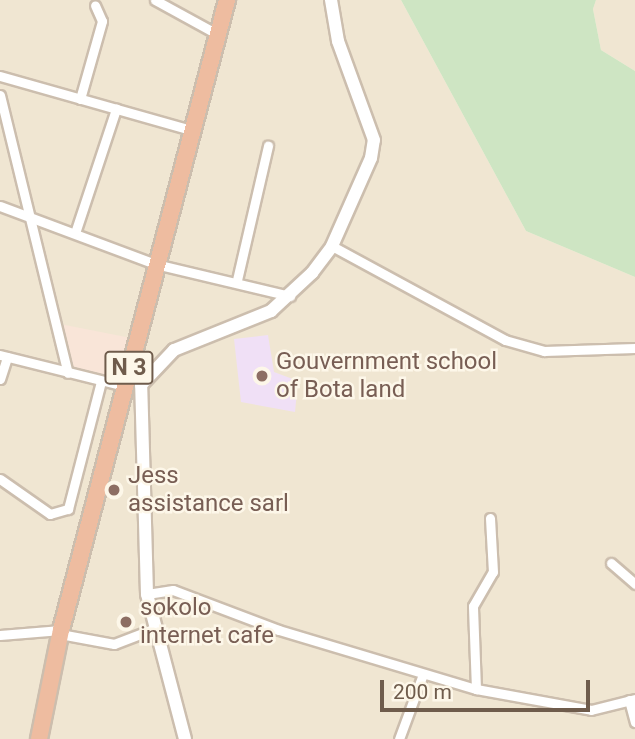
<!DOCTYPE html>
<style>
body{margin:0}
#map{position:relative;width:635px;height:739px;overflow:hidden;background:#faf3e3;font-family:Roboto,sans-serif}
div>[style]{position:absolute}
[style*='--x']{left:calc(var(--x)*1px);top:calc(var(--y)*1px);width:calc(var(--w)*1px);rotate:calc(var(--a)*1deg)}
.residential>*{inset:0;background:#f0e6d2}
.commercial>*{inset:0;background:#f9e5d8}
.education>*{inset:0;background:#f0e0f6}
.green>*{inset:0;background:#cee5c3}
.roads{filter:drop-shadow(2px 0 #ccbeae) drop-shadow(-2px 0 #ccbeae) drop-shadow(0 2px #ccbeae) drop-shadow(0 -2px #ccbeae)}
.street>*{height:9px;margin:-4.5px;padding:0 4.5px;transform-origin:4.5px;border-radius:4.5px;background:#fff}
.secondary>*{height:12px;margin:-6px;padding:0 6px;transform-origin:6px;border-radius:6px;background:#fff}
.highway>*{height:16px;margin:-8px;padding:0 8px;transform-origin:8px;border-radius:8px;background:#eebca0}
.dots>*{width:19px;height:19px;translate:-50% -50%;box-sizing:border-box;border:4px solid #fdf7e9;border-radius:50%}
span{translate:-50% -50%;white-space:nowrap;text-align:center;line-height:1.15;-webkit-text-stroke:5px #fdf7e9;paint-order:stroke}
.shield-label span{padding:2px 5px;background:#fdf7e9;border:2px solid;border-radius:5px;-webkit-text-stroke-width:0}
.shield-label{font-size:23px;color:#6f5c4c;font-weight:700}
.education-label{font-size:24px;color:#785e54}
.left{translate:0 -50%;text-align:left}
.scale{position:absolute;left:380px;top:680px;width:210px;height:32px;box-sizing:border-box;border:4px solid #6f5c4c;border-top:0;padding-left:9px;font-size:21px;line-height:24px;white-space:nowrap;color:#6f5c4c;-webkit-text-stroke:5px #fdf7e9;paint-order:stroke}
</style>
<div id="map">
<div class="residential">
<div style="clip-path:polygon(0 0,401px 0,526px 231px,635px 277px,635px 739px,0 739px)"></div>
<div style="clip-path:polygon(596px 0,635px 0,635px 71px,601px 50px,593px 9px)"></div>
</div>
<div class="commercial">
<div style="clip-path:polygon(60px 324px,131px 338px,120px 382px,70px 370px)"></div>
</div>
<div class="education">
<div style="clip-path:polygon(268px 335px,274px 372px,298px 381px,295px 412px,241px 402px,234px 339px)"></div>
</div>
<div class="green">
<div style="clip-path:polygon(401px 0,596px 0,593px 9px,601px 50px,635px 71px,635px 277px,526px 231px)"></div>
</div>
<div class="roads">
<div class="street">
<div style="--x:155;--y:0;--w:73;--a:28.7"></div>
<div style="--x:0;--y:76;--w:198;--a:15.8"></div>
<div style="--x:0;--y:95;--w:286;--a:76.3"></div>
<div style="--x:80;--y:99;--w:81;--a:-74.2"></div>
<div style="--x:102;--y:21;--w:17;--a:-114"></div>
<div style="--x:0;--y:206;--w:165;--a:20.5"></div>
<div style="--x:155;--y:264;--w:139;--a:13.3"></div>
<div style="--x:75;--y:233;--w:131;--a:-71.7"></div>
<div style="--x:332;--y:246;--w:197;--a:28.5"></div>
<div style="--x:505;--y:340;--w:41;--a:15.8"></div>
<div style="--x:544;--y:351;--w:91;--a:-1.9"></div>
<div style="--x:237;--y:280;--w:138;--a:-77"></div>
<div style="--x:0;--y:355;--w:128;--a:14"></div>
<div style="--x:0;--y:379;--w:23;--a:-72"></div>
<div style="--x:0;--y:479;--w:61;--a:35"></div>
<div style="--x:50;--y:514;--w:19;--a:-16"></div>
<div style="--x:68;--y:509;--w:132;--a:-75.5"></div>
<div style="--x:611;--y:563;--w:32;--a:41"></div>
<div style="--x:147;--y:594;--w:26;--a:-9"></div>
<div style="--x:173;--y:590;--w:113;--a:20.7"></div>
<div style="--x:279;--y:630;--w:206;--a:16.7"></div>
<div style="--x:476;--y:689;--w:117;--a:10.3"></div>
<div style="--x:591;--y:710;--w:45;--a:-14"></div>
<div style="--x:60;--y:634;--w:55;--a:10.5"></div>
<div style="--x:114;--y:644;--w:42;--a:-21"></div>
<div style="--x:0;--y:635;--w:61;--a:-4.7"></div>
<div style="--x:476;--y:689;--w:83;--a:-92.1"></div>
<div style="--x:473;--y:606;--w:39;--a:-60"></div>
<div style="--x:493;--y:572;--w:54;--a:-93.2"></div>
<div style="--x:629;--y:700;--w:23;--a:75"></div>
<div style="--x:399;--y:739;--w:69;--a:-69.7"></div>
</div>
<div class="secondary">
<div style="--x:185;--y:739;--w:150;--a:-104.7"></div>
<div style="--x:147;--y:594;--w:209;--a:-91.6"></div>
<div style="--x:141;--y:385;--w:48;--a:-46.7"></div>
<div style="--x:174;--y:350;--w:105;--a:-21.9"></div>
<div style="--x:271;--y:311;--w:56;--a:-42.8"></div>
<div style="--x:312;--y:273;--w:34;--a:-53"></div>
<div style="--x:332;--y:246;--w:96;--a:-66.1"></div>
<div style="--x:371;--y:158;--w:18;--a:-81"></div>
<div style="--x:374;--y:140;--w:105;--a:-110"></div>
<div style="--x:338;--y:41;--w:42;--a:-99.7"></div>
</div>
<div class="highway">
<div style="--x:39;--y:739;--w:111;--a:-78.6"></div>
<div style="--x:61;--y:630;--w:652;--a:-75.24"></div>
</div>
</div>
<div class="dots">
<div style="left:262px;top:376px;background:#8d6e63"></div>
<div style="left:114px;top:490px;background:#8d6e63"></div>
<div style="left:126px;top:622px;background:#8d6e63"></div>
</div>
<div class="shield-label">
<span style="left:129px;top:368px">N 3</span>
</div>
<div class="education-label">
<span class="left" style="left:276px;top:376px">Gouvernment school<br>of Bota land</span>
<span class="left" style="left:128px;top:490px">Jess<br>assistance sarl</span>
<span class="left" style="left:140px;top:622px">sokolo<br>internet cafe</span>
</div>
<div class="scale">200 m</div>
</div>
